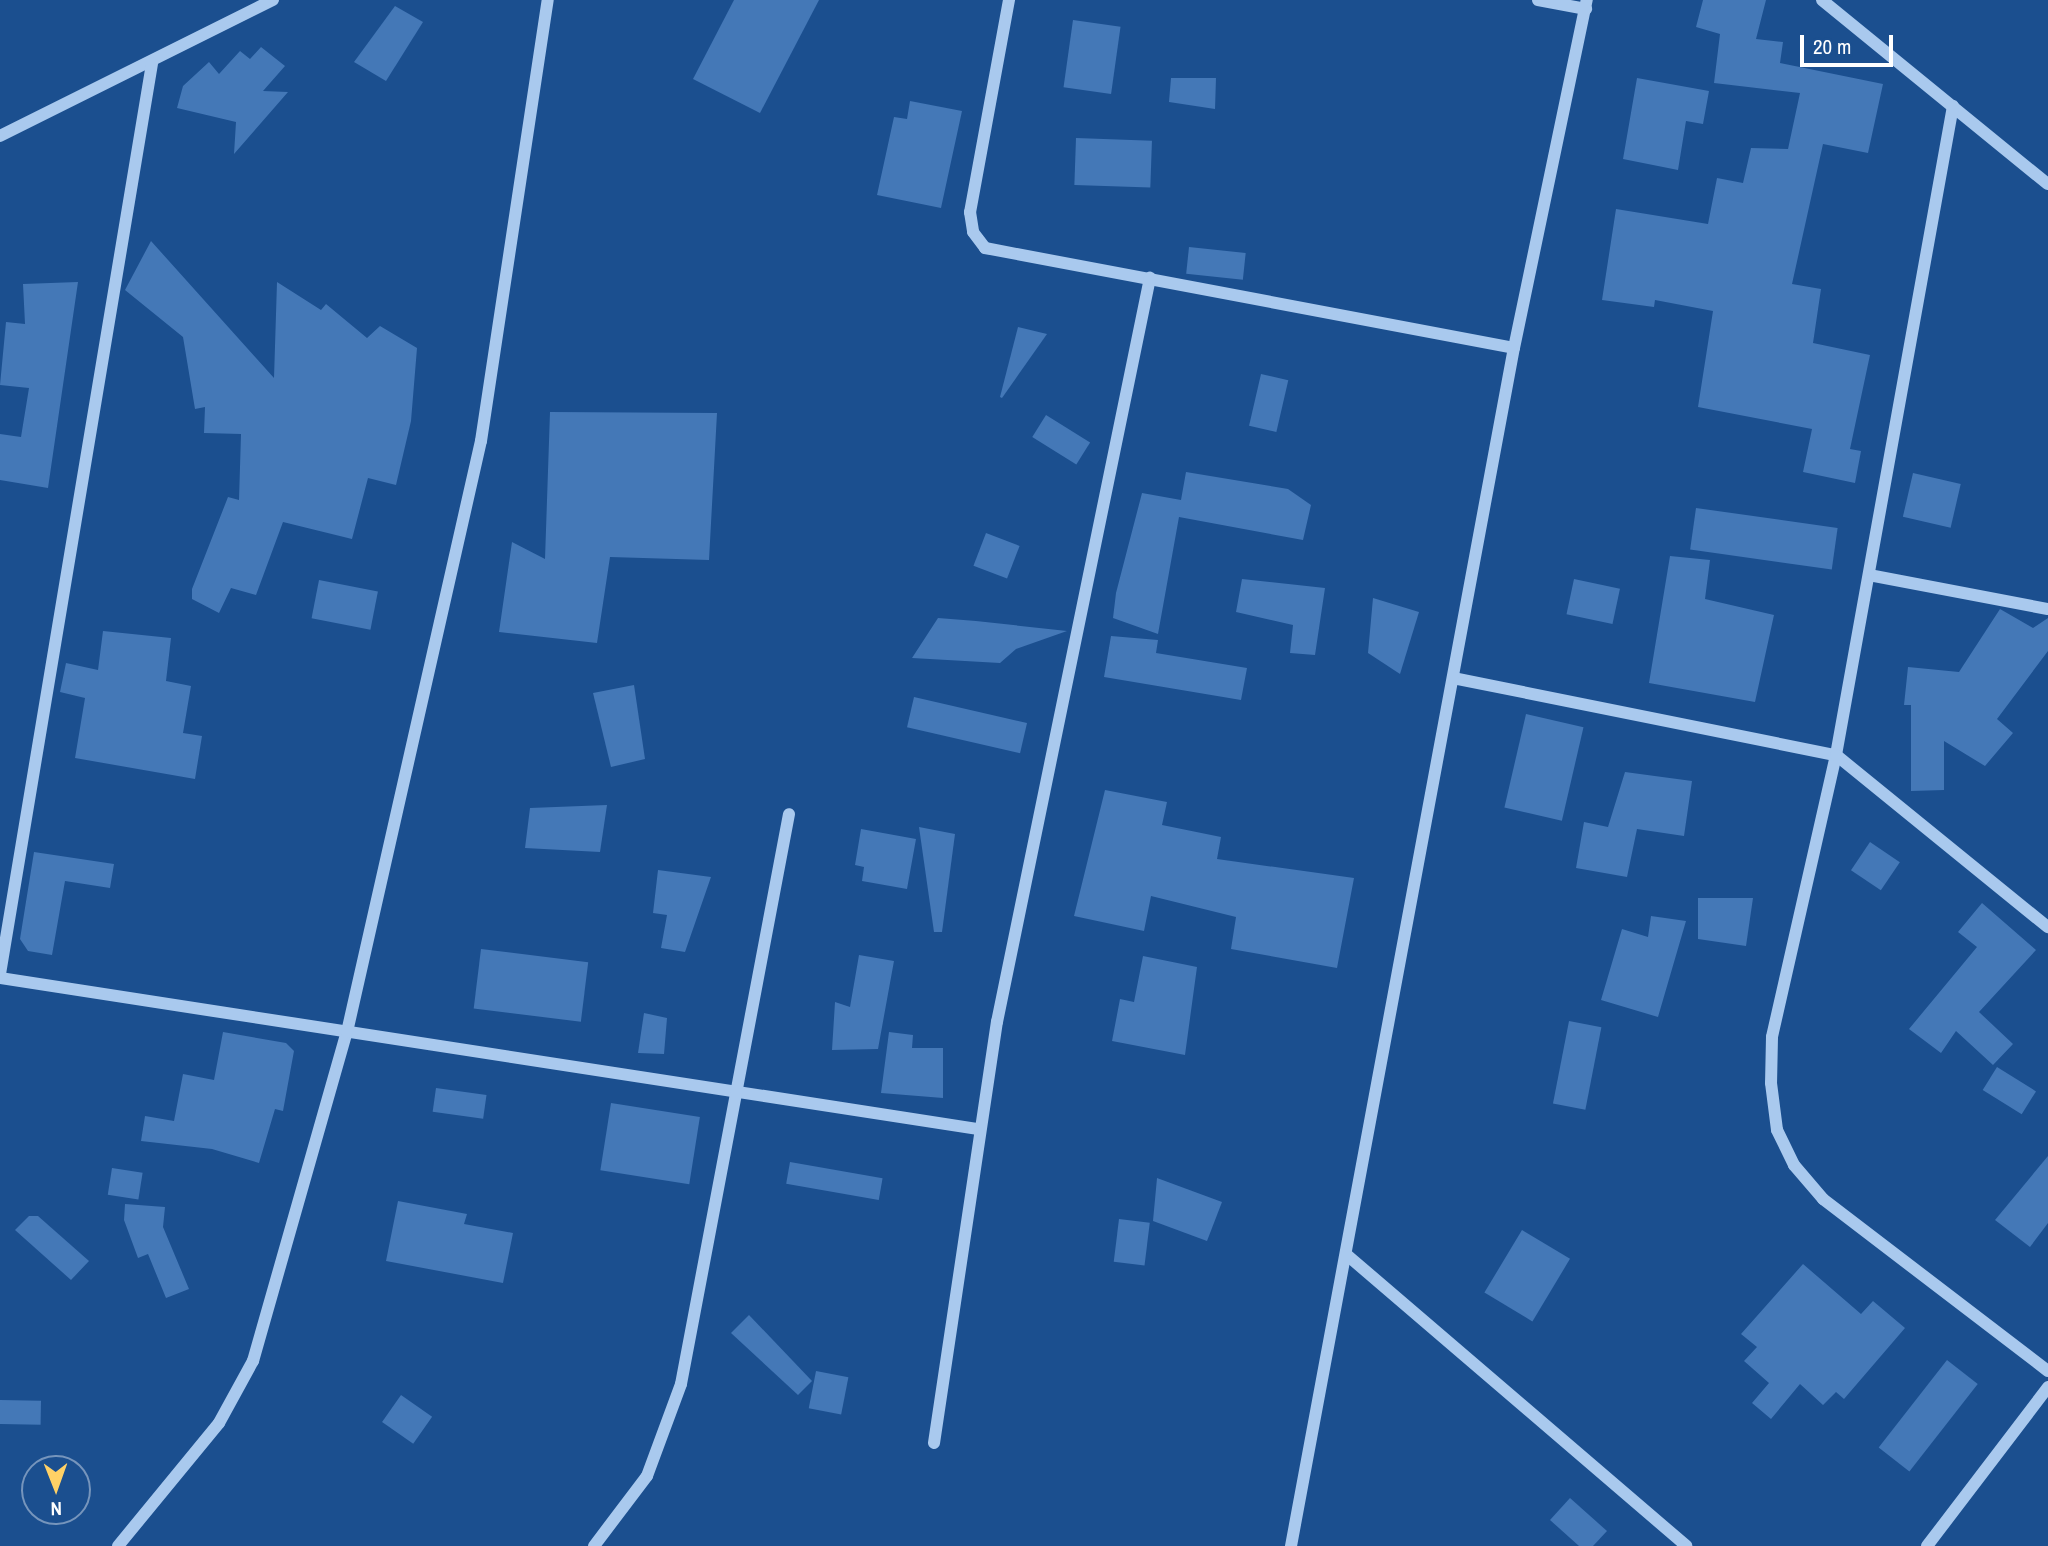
<!DOCTYPE html>
<style>
body{margin:0}
#map{position:relative;width:2048px;height:1546px;overflow:hidden;background:#1b4f8f;font-family:"Archivo Narrow",sans-serif}
div>[style]{position:absolute}
[style*='--x']{left:calc(var(--x)*1px);top:calc(var(--y)*1px);width:calc(var(--w)*1px);rotate:calc(var(--a)*1deg)}
.building>*{inset:0;background:#4478b7;transform-origin:0 0}
.minor>*{height:12px;margin:-6px;padding:0 6px;transform-origin:6px;border-radius:6px;background:#a9c9ee}
span{translate:-50% -50%;white-space:nowrap;text-align:center;line-height:1.15;-webkit-text-stroke:7px #1b4f8f;paint-order:stroke}
.north{position:absolute;left:21px;top:1455px;width:70px;height:70px;box-sizing:border-box;background:#1b4f8f;border:2px solid #7695bc;border-radius:50%;rotate:179deg;font-size:19px;font-weight:700;line-height:28px;text-align:center;color:#fff}
.north::after{content:'';display:block;margin:auto;width:24px;height:32px;background:#ffd166;clip-path:polygon(50% 0,100% 100%,50% 72%,0 100%)}
.scale{position:absolute;left:1800px;top:35px;width:93px;height:32px;box-sizing:border-box;border:4px solid #fff;border-top:0;padding-left:9px;font-size:21px;line-height:24px;white-space:nowrap;color:#fff;-webkit-text-stroke:5px #1b4f8f;paint-order:stroke}
</style>
<div id="map">
<div class="building">
<div style="clip-path:polygon(734px 0,819px 0,760px 113px,693px 79px)"></div>
<div style="clip-path:polygon(1703px 0,1766px 0,1756px 39px,1783px 42px,1780px 63px,1883px 84px,1868px 153px,1823px 144px,1792px 284px,1821px 289px,1813px 343px,1870px 355px,1850px 449px,1861px 451px,1855px 483px,1803px 472px,1812px 429px,1698px 407px,1713px 311px,1655px 300px,1654px 307px,1602px 300px,1616px 209px,1708px 224px,1717px 178px,1743px 183px,1751px 148px,1788px 149px,1800px 93px,1714px 83px,1720px 34px,1696px 27px)"></div>
<div style="clip-path:polygon(395px 6px,423px 22px,386px 81px,354px 62px)"></div>
<div style="left:1073px;top:20px;width:48px;height:68px;rotate:8deg"></div>
<div style="clip-path:polygon(261px 47px,285px 66px,263px 91px,288px 92px,234px 154px,236px 122px,177px 108px,183px 86px,209px 62px,219px 74px,240px 51px,250px 59px)"></div>
<div style="clip-path:polygon(1171px 78px,1216px 78px,1215px 109px,1169px 102px)"></div>
<div style="clip-path:polygon(1637px 78px,1709px 91px,1703px 124px,1686px 121px,1678px 170px,1623px 159px)"></div>
<div style="clip-path:polygon(910px 101px,962px 111px,941px 208px,877px 195px,894px 117px,907px 119px)"></div>
<div style="left:1076px;top:138px;width:76px;height:47px;rotate:2deg"></div>
<div style="clip-path:polygon(151px 241px,274px 378px,277px 282px,321px 310px,326px 304px,367px 338px,380px 326px,417px 348px,411px 421px,396px 485px,368px 478px,352px 539px,283px 522px,256px 595px,231px 588px,219px 613px,192px 599px,192px 589px,228px 497px,239px 500px,241px 434px,204px 433px,205px 407px,195px 409px,183px 337px,125px 290px)"></div>
<div style="left:1189px;top:247px;width:57px;height:27px;rotate:6deg"></div>
<div style="clip-path:polygon(78px 282px,48px 488px,0 480px,0 434px,21px 437px,29px 388px,0 385px,6px 322px,25px 324px,23px 284px)"></div>
<div style="clip-path:polygon(1018px 327px,1047px 334px,1002px 398px,1000px 397px)"></div>
<div style="left:1261px;top:374px;width:28px;height:53px;rotate:13deg"></div>
<div style="clip-path:polygon(550px 412px,717px 413px,709px 560px,610px 557px,597px 643px,499px 632px,512px 542px,545px 559px)"></div>
<div style="left:1046px;top:415px;width:52px;height:26px;rotate:32deg"></div>
<div style="clip-path:polygon(1186px 472px,1288px 489px,1311px 505px,1303px 540px,1179px 517px,1158px 634px,1113px 618px,1116px 593px,1142px 493px,1181px 500px)"></div>
<div style="left:1913px;top:473px;width:49px;height:45px;rotate:13deg"></div>
<div style="left:1696px;top:508px;width:143px;height:42px;rotate:8deg"></div>
<div style="left:986px;top:533px;width:36px;height:35px;rotate:21deg"></div>
<div style="clip-path:polygon(1670px 556px,1710px 560px,1705px 599px,1774px 615px,1755px 702px,1649px 683px)"></div>
<div style="clip-path:polygon(1242px 579px,1325px 588px,1315px 655px,1290px 653px,1293px 625px,1236px 612px)"></div>
<div style="left:1574px;top:579px;width:47px;height:36px;rotate:12deg"></div>
<div style="left:319px;top:580px;width:60px;height:39px;rotate:11deg"></div>
<div style="clip-path:polygon(1373px 598px,1419px 612px,1400px 674px,1368px 653px)"></div>
<div style="clip-path:polygon(2000px 609px,2033px 628px,2048px 618px,2048px 651px,1997px 719px,2013px 733px,1985px 766px,1944px 741px,1944px 790px,1911px 791px,1911px 705px,1904px 705px,1908px 667px,1959px 672px)"></div>
<div style="clip-path:polygon(938px 618px,976px 621px,1067px 631px,1016px 649px,1000px 663px,912px 658px)"></div>
<div style="clip-path:polygon(103px 631px,171px 638px,166px 681px,191px 686px,183px 733px,202px 736px,195px 779px,75px 758px,85px 698px,60px 692px,66px 663px,98px 670px)"></div>
<div style="clip-path:polygon(1111px 636px,1158px 640px,1156px 653px,1247px 668px,1241px 700px,1104px 677px)"></div>
<div style="clip-path:polygon(634px 685px,645px 759px,611px 767px,593px 693px)"></div>
<div style="left:914px;top:697px;width:116px;height:31px;rotate:13deg"></div>
<div style="left:1526px;top:714px;width:59px;height:96px;rotate:13deg"></div>
<div style="clip-path:polygon(1625px 772px,1692px 781px,1684px 836px,1637px 829px,1627px 877px,1576px 868px,1584px 822px,1608px 827px)"></div>
<div style="clip-path:polygon(1105px 790px,1167px 802px,1162px 825px,1221px 837px,1217px 859px,1354px 878px,1337px 968px,1231px 949px,1236px 917px,1151px 896px,1144px 931px,1074px 916px)"></div>
<div style="clip-path:polygon(607px 805px,600px 852px,525px 848px,530px 808px)"></div>
<div style="clip-path:polygon(919px 827px,955px 834px,942px 932px,934px 932px)"></div>
<div style="clip-path:polygon(861px 829px,916px 839px,907px 889px,862px 881px,864px 867px,855px 865px)"></div>
<div style="left:1870px;top:842px;width:36px;height:34px;rotate:34deg"></div>
<div style="clip-path:polygon(34px 852px,114px 864px,110px 888px,65px 881px,52px 955px,28px 951px,20px 939px)"></div>
<div style="clip-path:polygon(658px 870px,711px 877px,685px 952px,661px 948px,667px 915px,653px 913px)"></div>
<div style="clip-path:polygon(1698px 898px,1753px 898px,1746px 946px,1698px 939px)"></div>
<div style="clip-path:polygon(1982px 903px,2036px 950px,1979px 1012px,2013px 1044px,1993px 1065px,1956px 1031px,1941px 1053px,1909px 1029px,1977px 947px,1958px 932px)"></div>
<div style="clip-path:polygon(1651px 916px,1686px 921px,1658px 1017px,1601px 1000px,1622px 929px,1648px 937px)"></div>
<div style="left:481px;top:949px;width:108px;height:60px;rotate:7deg"></div>
<div style="clip-path:polygon(859px 955px,894px 961px,878px 1049px,832px 1050px,835px 1002px,850px 1007px)"></div>
<div style="clip-path:polygon(1143px 956px,1197px 967px,1185px 1055px,1112px 1041px,1120px 999px,1134px 1002px)"></div>
<div style="clip-path:polygon(644px 1013px,667px 1018px,664px 1054px,638px 1053px)"></div>
<div style="left:1569px;top:1021px;width:33px;height:84px;rotate:11deg"></div>
<div style="clip-path:polygon(223px 1032px,286px 1043px,294px 1051px,283px 1111px,275px 1109px,259px 1163px,212px 1149px,141px 1141px,145px 1116px,174px 1121px,183px 1074px,214px 1080px)"></div>
<div style="clip-path:polygon(889px 1032px,913px 1035px,912px 1048px,943px 1048px,943px 1098px,881px 1093px)"></div>
<div style="left:1997px;top:1067px;width:46px;height:27px;rotate:32deg"></div>
<div style="left:436px;top:1088px;width:51px;height:24px;rotate:8deg"></div>
<div style="left:611px;top:1103px;width:90px;height:68px;rotate:9deg"></div>
<div style="clip-path:polygon(2048px 1156px,2048px 1223px,2030px 1247px,1995px 1220px)"></div>
<div style="left:790px;top:1162px;width:94px;height:22px;rotate:10deg"></div>
<div style="left:112px;top:1168px;width:31px;height:27px;rotate:9deg"></div>
<div style="clip-path:polygon(1157px 1178px,1222px 1202px,1207px 1241px,1153px 1221px)"></div>
<div style="clip-path:polygon(398px 1201px,467px 1214px,464px 1224px,513px 1233px,503px 1283px,386px 1261px)"></div>
<div style="clip-path:polygon(125px 1204px,165px 1207px,163px 1227px,189px 1289px,166px 1298px,148px 1254px,138px 1258px,124px 1220px)"></div>
<div style="clip-path:polygon(29px 1216px,38px 1216px,89px 1261px,71px 1280px,15px 1230px)"></div>
<div style="left:1119px;top:1219px;width:31px;height:43px;rotate:7deg"></div>
<div style="left:1522px;top:1230px;width:56px;height:73px;rotate:31deg"></div>
<div style="clip-path:polygon(1803px 1264px,1861px 1314px,1873px 1301px,1905px 1328px,1844px 1399px,1836px 1392px,1823px 1405px,1800px 1384px,1771px 1419px,1752px 1403px,1769px 1383px,1744px 1361px,1757px 1347px,1741px 1334px)"></div>
<div style="clip-path:polygon(749px 1315px,812px 1381px,798px 1395px,731px 1333px)"></div>
<div style="left:1947px;top:1360px;width:39px;height:111px;rotate:38deg"></div>
<div style="left:816px;top:1371px;width:33px;height:38px;rotate:11deg"></div>
<div style="left:401px;top:1395px;width:38px;height:33px;rotate:35deg"></div>
<div style="left:0;top:1400px;width:41px;height:24px;rotate:1deg"></div>
<div style="clip-path:polygon(1570px 1498px,1607px 1531px,1593px 1546px,1579px 1546px,1550px 1520px)"></div>
</div>
<div class="minor">
<div style="--x:1009;--y:0;--w:216;--a:100.4"></div>
<div style="--x:970;--y:212;--w:20;--a:81"></div>
<div style="--x:973;--y:232;--w:20;--a:53"></div>
<div style="--x:985;--y:248;--w:538;--a:10.7"></div>
<div style="--x:1538;--y:0;--w:49;--a:10.6"></div>
<div style="--x:1822;--y:0;--w:291;--a:39.2"></div>
<div style="--x:1953;--y:106;--w:659;--a:100.22"></div>
<div style="--x:1836;--y:755;--w:289;--a:102.8"></div>
<div style="--x:1772;--y:1037;--w:46;--a:91.2"></div>
<div style="--x:1771;--y:1083;--w:47;--a:82.7"></div>
<div style="--x:1777;--y:1130;--w:39;--a:64"></div>
<div style="--x:1794;--y:1165;--w:45;--a:49.5"></div>
<div style="--x:1823;--y:1199;--w:283;--a:37.4"></div>
<div style="--x:0;--y:136;--w:305;--a:-26.5"></div>
<div style="--x:1869;--y:575;--w:182;--a:10.8"></div>
<div style="--x:1453;--y:678;--w:391;--a:11.4"></div>
<div style="--x:1836;--y:755;--w:273;--a:39.1"></div>
<div style="--x:0;--y:974;--w:923;--a:-80.52"></div>
<div style="--x:0;--y:978;--w:990;--a:8.78"></div>
<div style="--x:1347;--y:1255;--w:447;--a:40.6"></div>
<div style="--x:934;--y:1443;--w:426;--a:-81.5"></div>
<div style="--x:997;--y:1022;--w:760;--a:-78.38"></div>
<div style="--x:118;--y:1546;--w:159;--a:-50.6"></div>
<div style="--x:219;--y:1423;--w:71;--a:-61.3"></div>
<div style="--x:253;--y:1361;--w:342;--a:-74.1"></div>
<div style="--x:347;--y:1032;--w:606;--a:-77.23"></div>
<div style="--x:481;--y:441;--w:446;--a:-81.4"></div>
<div style="--x:594;--y:1546;--w:88;--a:-52.9"></div>
<div style="--x:647;--y:1476;--w:98;--a:-69.7"></div>
<div style="--x:681;--y:1384;--w:580;--a:-79.27"></div>
<div style="--x:1291;--y:1546;--w:1219;--a:-79.46"></div>
<div style="--x:1514;--y:348;--w:356;--a:-78.2"></div>
<div style="--x:1927;--y:1546;--w:200;--a:-52.7"></div>
</div>
<div class="north">N</div>
<div class="scale">20 m</div>
</div>
